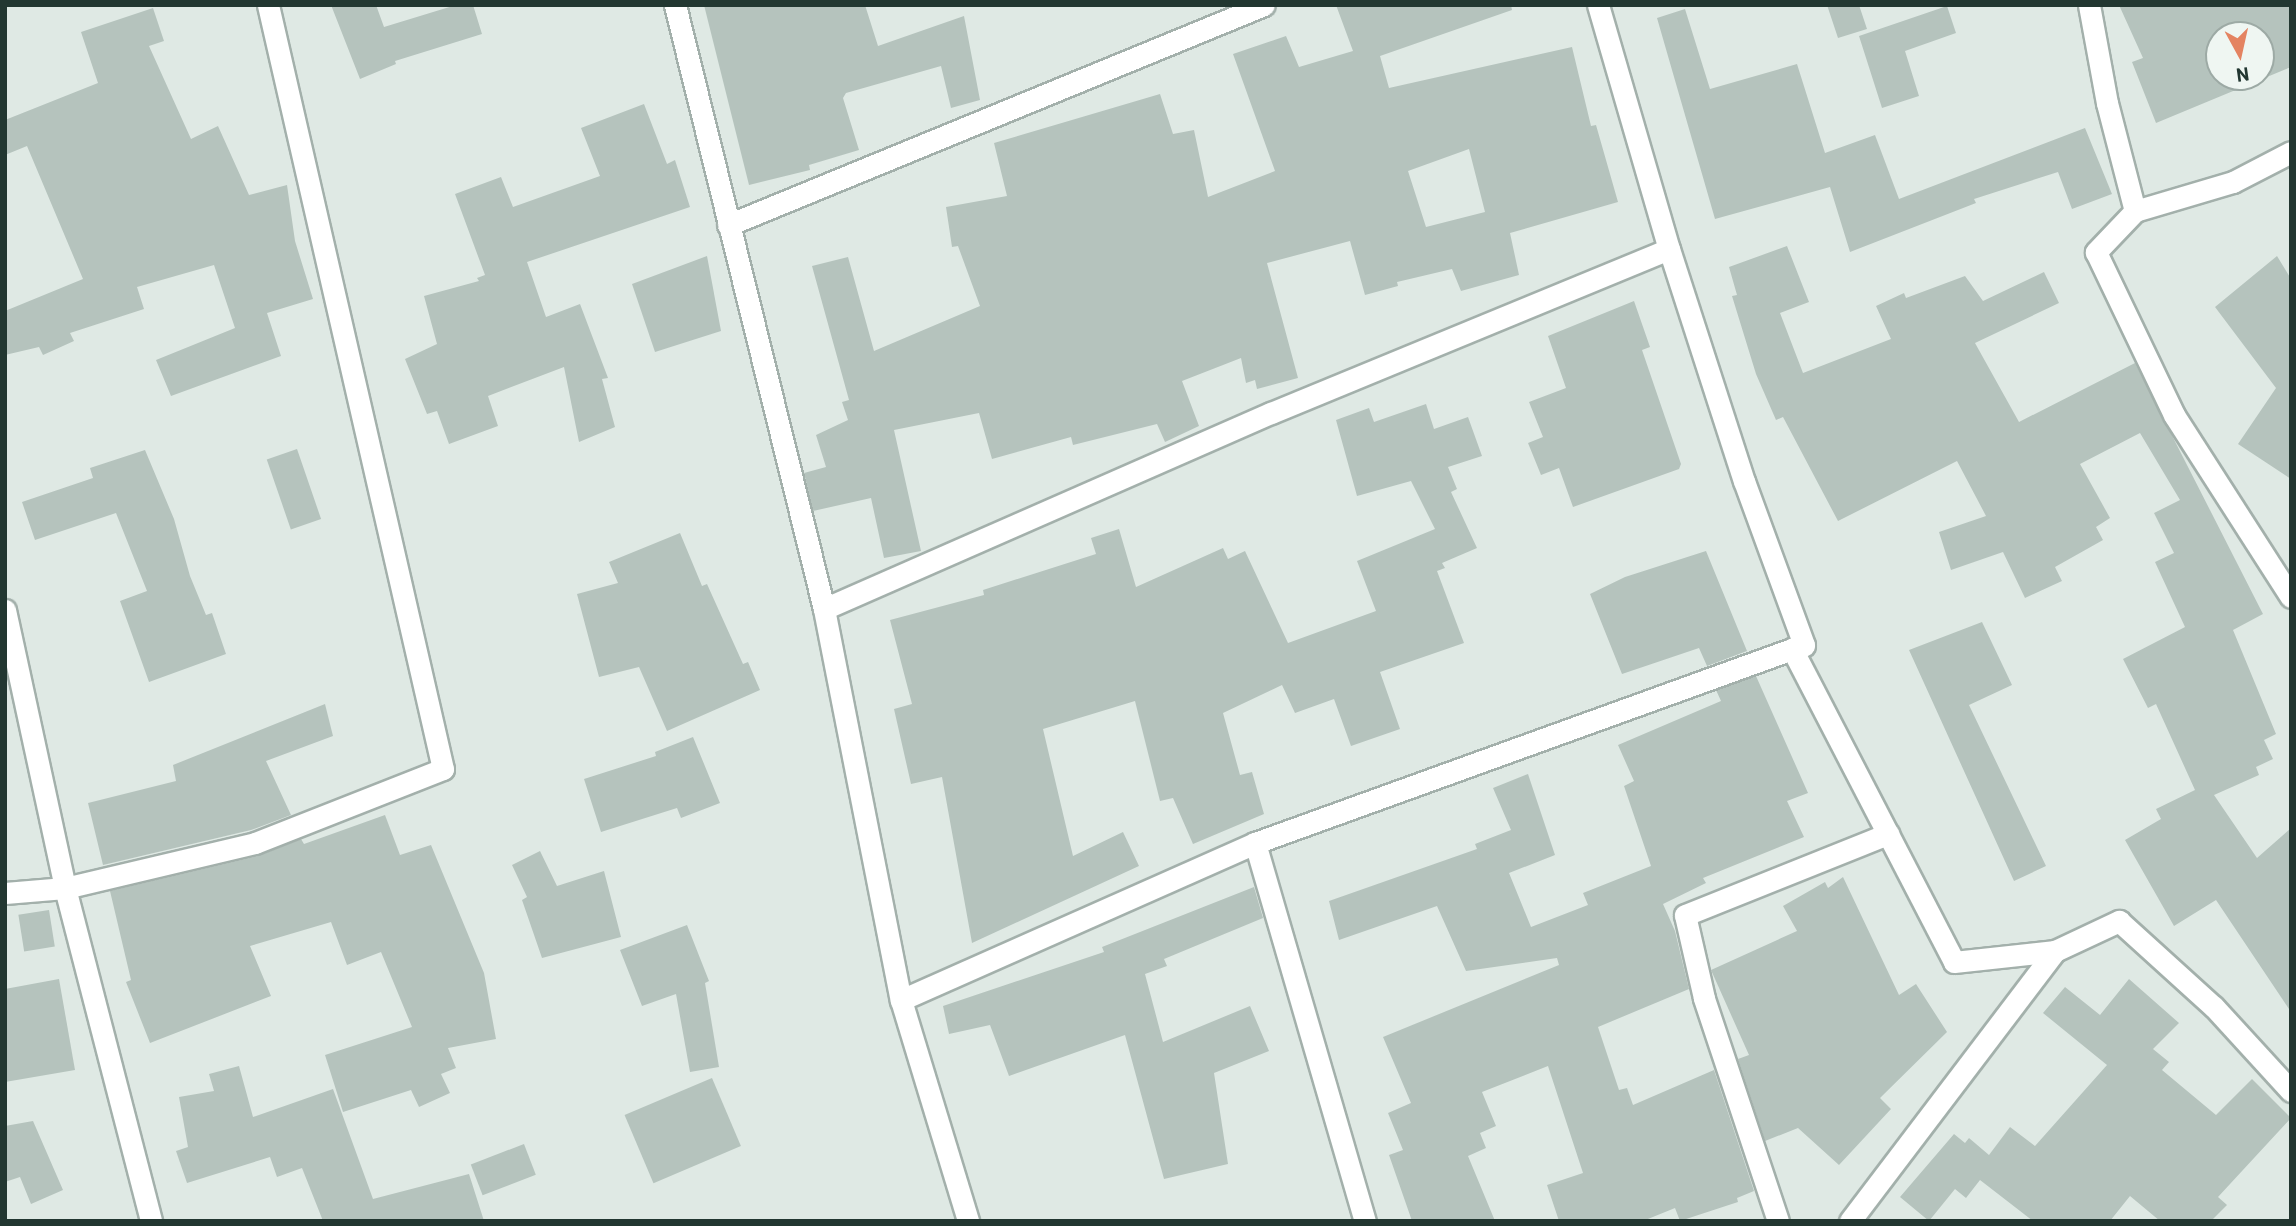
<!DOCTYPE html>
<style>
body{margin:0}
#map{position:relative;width:2296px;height:1226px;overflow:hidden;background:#dfe9e4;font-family:Barlow,sans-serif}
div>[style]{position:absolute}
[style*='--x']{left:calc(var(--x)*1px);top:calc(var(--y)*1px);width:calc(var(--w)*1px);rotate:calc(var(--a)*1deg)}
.building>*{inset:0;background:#b5c3bd;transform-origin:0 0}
.roads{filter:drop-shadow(2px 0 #a3b0ab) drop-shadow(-2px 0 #a3b0ab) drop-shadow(0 2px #a3b0ab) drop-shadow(0 -2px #a3b0ab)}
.street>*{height:21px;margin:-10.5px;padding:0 10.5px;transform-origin:10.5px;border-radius:10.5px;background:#fff}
span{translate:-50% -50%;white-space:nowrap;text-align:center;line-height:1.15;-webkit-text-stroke:6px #eff6f2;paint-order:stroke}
.frame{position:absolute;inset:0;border:7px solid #223731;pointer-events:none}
.north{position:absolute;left:2205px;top:21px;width:70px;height:70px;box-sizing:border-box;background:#eff6f2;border:2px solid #9daaa5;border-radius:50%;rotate:172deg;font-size:19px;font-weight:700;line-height:28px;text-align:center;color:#223731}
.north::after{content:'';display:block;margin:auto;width:24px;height:32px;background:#e48361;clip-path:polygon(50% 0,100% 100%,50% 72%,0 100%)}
</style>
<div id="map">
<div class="building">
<div style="clip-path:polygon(331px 5px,376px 5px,384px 27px,456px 5px,473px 5px,482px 34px,395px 61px,396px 64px,360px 79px)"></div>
<div style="clip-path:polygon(704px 5px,865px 5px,878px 46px,964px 16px,980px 100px,951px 108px,941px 66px,846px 93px,843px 98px,859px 150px,809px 165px,810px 170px,749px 185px)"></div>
<div style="clip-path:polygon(evenodd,1336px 5px,1511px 5px,1512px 10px,1380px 56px,1389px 88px,1572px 47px,1591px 126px,1596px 125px,1618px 202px,1510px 233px,1519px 275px,1461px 291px,1452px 269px,1397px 282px,1398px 286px,1365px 295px,1350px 241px,1267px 263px,1298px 378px,1257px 389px,1255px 380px,1246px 383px,1241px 358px,1182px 381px,1199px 426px,1165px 442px,1157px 424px,1073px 445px,1071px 437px,992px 459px,979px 413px,894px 430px,921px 551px,884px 558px,871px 498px,813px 511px,804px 473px,826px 467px,816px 435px,848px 420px,842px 402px,849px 400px,812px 266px,848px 257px,874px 351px,980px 306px,958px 246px,952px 247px,946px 207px,1007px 196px,994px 143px,1160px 94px,1173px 134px,1194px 130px,1208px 197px,1275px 171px,1233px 54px,1286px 36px,1299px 67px,1353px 51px,1336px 5px,1469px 149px,1485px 212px,1426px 227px,1408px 171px,1469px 149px)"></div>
<div style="clip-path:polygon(1827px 5px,1859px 5px,1867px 29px,1838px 38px)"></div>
<div style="clip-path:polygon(evenodd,2119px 5px,2291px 5px,2291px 67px,2156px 123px,2132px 62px,2143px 58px,2119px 5px,2219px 35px,2261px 35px,2261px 77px,2219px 77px,2219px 35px)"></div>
<div style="clip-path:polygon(1947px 6px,1956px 33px,1905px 51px,1919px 96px,1882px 108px,1859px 36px)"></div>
<div style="clip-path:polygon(153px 8px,164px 41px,149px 46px,191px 139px,218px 126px,249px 195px,287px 185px,295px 241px,313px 299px,267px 313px,281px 356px,171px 396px,156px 360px,235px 328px,214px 265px,137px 287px,144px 309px,70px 333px,74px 341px,43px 355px,39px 347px,5px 355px,5px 311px,83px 279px,27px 146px,5px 155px,5px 120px,98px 83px,81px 32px)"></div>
<div style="clip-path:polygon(1685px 9px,1710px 89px,1797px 64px,1825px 153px,1875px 135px,1899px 199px,2085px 128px,2112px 194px,2072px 209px,2058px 172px,1974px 199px,1976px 203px,1850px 252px,1830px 187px,1715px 219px,1657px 18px)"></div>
<div style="clip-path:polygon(644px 104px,667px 164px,675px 160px,690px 207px,527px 262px,546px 317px,580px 304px,608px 378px,602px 379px,615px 427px,579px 442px,564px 367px,488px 396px,498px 426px,449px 444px,437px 411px,427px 414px,405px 359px,437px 344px,424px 296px,479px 281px,477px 278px,485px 275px,455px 194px,501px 177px,513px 207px,600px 176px,581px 128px)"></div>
<div style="clip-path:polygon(1787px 246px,1809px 302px,1780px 313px,1803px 373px,1891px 339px,1876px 306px,1904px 293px,1906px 298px,1965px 276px,1983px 301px,2044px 272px,2059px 303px,1975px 343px,2019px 422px,2135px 363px,2263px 614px,2233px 630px,2276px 734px,2264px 740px,2273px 759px,2256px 767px,2259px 775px,2214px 795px,2257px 858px,2291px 828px,2291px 1012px,2216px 900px,2174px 926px,2125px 840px,2161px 819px,2156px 809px,2195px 790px,2156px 704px,2148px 708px,2123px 659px,2185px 627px,2155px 562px,2174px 553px,2154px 513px,2180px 500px,2140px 433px,2080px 464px,2110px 518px,2096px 527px,2103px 540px,2055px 567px,2062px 581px,2025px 598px,2003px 552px,1951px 570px,1939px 532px,1986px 516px,1957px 461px,1838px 521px,1783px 417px,1776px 420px,1756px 374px,1732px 296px,1737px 295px,1729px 267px)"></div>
<div style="clip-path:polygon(707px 256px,721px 331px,655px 352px,632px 284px)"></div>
<div style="clip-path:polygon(2277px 256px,2291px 279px,2291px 479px,2238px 444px,2276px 388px,2215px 307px)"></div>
<div style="clip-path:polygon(1634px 301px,1650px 347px,1642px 350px,1681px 464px,1679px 469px,1573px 507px,1559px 468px,1541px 475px,1528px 443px,1543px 437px,1529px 402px,1566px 388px,1548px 336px)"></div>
<div style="clip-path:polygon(1426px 404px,1434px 429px,1468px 417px,1482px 456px,1448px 467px,1457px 489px,1451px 492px,1477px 548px,1442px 563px,1445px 568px,1437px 571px,1464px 643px,1380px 672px,1400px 729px,1351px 746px,1334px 699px,1295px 713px,1282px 685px,1223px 713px,1240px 775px,1252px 772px,1264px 814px,1193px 844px,1173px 798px,1160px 801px,1135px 701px,1043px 729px,1073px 856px,1123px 832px,1139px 866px,972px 943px,942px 777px,911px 784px,894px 709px,912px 704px,890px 620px,984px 595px,983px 590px,1096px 554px,1091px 538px,1119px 529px,1136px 587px,1223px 548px,1228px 559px,1245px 551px,1288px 643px,1376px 611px,1357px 561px,1435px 529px,1411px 481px,1357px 496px,1336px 420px,1369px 408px,1374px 422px)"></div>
<div style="left:297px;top:449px;width:74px;height:32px;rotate:71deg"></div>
<div style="clip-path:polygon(145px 450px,174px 519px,190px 576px,206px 615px,212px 613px,226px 654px,149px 682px,120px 601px,147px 591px,116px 513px,35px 540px,22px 502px,93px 478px,90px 468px)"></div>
<div style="clip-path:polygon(680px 533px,702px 586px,707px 584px,743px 664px,748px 662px,760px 690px,667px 731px,639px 667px,599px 677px,577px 594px,618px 583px,609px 562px)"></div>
<div style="clip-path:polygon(1706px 551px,1747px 651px,1707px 666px,1699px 648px,1622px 674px,1590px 594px,1625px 577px)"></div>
<div style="clip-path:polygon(1982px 622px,2012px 685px,1969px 705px,2046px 866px,2014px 881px,1909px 650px)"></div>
<div style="clip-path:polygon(1756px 676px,1808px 793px,1787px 801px,1804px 837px,1703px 878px,1706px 883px,1663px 904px,1675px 931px,1689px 989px,1598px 1027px,1619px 1090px,1627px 1088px,1633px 1105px,1714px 1070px,1754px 1191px,1737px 1198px,1738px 1202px,1680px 1221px,1675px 1208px,1643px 1221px,1559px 1221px,1547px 1185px,1583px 1173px,1548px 1066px,1482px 1092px,1496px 1126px,1480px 1133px,1486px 1148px,1468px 1156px,1495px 1221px,1412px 1221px,1389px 1155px,1403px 1150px,1388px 1113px,1411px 1103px,1383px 1037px,1559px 965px,1557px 958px,1466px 971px,1437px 906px,1339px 940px,1329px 901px,1477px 849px,1475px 844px,1511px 830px,1493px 788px,1528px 774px,1555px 855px,1509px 873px,1531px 927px,1588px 905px,1583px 893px,1651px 866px,1624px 786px,1634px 781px,1618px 745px,1721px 701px,1716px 690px)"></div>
<div style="clip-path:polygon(325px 704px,333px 736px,266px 761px,291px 815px,251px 830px,103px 865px,88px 803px,176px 781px,173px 765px)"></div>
<div style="clip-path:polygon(693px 737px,720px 803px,681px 818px,677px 808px,601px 832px,584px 779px,656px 756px,655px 752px)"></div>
<div style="clip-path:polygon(385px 815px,400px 855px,431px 845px,484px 973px,496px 1039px,448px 1048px,456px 1068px,441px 1074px,450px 1093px,419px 1107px,411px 1090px,343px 1112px,325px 1055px,412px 1027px,381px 952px,347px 965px,331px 922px,250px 946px,271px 996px,150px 1043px,126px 982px,131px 980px,110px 891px,258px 856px,301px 839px,304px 844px)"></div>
<div style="clip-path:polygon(540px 851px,557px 886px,604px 871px,621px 937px,542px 958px,522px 900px,527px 897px,512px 865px)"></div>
<div style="clip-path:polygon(1843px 877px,1899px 995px,1916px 984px,1947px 1032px,1880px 1098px,1891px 1109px,1839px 1165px,1798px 1128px,1765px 1141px,1738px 1059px,1749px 1055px,1711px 970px,1797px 931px,1783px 906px,1825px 882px,1828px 888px)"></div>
<div style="clip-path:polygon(1254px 887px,1263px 918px,1164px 959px,1167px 966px,1145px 974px,1163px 1042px,1250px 1006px,1269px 1051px,1214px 1073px,1228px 1164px,1164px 1179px,1125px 1035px,1009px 1076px,990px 1025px,949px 1034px,943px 1006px,1104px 952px,1102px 947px)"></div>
<div style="left:49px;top:910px;width:37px;height:31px;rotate:81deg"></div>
<div style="clip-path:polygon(687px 925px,709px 981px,705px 983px,719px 1067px,690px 1072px,676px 994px,642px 1006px,620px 950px)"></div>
<div style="clip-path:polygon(59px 979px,75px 1070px,5px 1082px,5px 989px)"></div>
<div style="clip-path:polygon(2129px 979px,2179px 1023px,2153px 1049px,2169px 1062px,2162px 1070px,2216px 1115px,2252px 1079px,2291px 1118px,2218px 1197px,2227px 1205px,2211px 1221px,2160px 1221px,2130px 1196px,2110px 1221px,2033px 1221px,1980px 1180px,1966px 1198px,1955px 1189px,1929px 1221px,1900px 1197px,1954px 1134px,1965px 1143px,1969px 1138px,1989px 1155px,2010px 1127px,2035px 1146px,2107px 1065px,2043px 1013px,2065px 987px,2100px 1015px)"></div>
<div style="clip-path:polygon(239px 1066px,253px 1117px,333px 1089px,373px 1199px,469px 1174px,484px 1221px,323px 1221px,302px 1168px,277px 1177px,270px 1157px,187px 1183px,176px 1151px,188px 1147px,179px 1097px,214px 1091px,209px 1074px)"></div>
<div style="left:712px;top:1078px;width:74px;height:95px;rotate:67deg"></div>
<div style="clip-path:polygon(33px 1121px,63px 1190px,31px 1204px,20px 1177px,5px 1182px,5px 1126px)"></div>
<div style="left:524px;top:1144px;width:33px;height:57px;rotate:69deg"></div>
</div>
<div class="roads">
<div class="street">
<div style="--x:675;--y:5;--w:622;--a:76.14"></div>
<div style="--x:824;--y:609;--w:399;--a:78.9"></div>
<div style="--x:901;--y:1000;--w:231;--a:73.1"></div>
<div style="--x:1598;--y:5;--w:254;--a:73.8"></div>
<div style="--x:1669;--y:249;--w:244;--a:72.1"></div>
<div style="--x:1744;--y:481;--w:175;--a:69.9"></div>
<div style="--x:1804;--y:645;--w:13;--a:162"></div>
<div style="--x:1792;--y:649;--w:352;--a:62.6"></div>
<div style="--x:1954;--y:962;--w:102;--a:-6.2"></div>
<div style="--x:2055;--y:951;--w:71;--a:-25.1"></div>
<div style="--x:2119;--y:921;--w:128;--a:42.2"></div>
<div style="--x:2214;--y:1007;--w:114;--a:47.5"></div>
<div style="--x:2089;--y:5;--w:100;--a:79.6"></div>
<div style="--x:2107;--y:103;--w:112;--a:75.5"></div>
<div style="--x:2135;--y:211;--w:57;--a:133.6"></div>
<div style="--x:2096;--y:252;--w:181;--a:64.4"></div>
<div style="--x:2174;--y:415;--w:216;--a:57.3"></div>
<div style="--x:2135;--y:211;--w:102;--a:-16.5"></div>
<div style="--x:2233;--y:182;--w:65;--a:-27.3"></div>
<div style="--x:728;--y:225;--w:579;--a:-22.32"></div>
<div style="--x:824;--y:609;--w:488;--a:-23.7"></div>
<div style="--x:1271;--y:413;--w:430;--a:-22.4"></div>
<div style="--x:5;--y:610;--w:284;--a:77.8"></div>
<div style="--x:65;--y:888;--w:344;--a:75.5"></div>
<div style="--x:1255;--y:843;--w:394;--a:73.8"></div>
<div style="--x:5;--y:893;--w:60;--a:-4.8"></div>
<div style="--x:65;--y:888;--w:195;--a:-13.3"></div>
<div style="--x:255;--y:843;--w:202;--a:-21.5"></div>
<div style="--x:443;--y:769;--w:784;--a:-102.9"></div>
<div style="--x:901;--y:1000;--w:387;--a:-23.9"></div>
<div style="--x:1255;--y:843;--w:571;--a:-19.86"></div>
<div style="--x:1778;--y:1221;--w:235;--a:-108.4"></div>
<div style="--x:1704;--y:998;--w:85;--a:-102.9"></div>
<div style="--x:1685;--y:915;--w:219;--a:-21.8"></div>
<div style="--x:1850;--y:1221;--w:339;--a:-52.8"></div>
</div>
</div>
<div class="frame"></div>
<div class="north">N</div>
</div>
